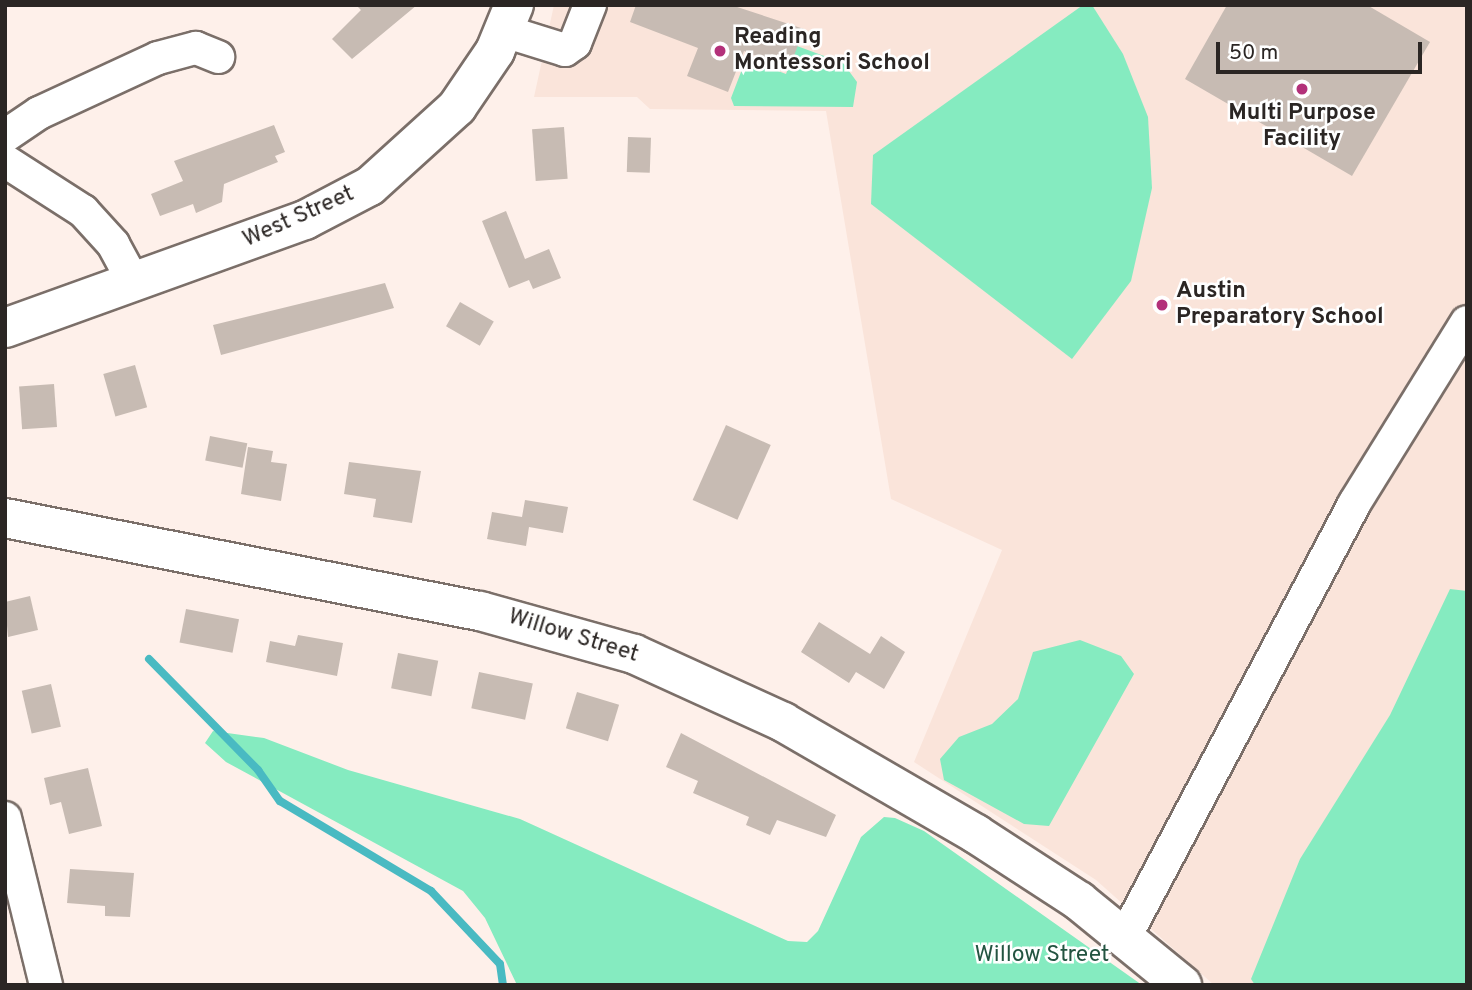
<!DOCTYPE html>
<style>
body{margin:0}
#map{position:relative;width:1472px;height:990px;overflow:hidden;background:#fef0ea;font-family:Overpass,sans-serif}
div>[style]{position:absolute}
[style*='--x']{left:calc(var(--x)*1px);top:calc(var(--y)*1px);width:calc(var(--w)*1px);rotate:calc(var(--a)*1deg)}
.built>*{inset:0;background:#fae4da}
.green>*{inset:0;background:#85ebc0}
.stream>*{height:8px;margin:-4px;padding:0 4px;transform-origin:4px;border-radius:4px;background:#49bac2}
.building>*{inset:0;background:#c7bbb3;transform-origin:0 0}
.roads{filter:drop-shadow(2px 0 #7b6f69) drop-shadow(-2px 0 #7b6f69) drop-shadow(0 2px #7b6f69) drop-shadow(0 -2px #7b6f69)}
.minor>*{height:32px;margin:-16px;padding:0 16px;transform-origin:16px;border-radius:16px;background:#fff}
.major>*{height:38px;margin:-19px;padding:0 19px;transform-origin:19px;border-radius:19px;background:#fff}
.dots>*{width:19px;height:19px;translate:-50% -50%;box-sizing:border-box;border:4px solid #fff;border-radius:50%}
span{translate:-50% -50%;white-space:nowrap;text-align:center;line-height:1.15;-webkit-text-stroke:5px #fff;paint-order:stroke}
.poi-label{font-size:23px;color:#2b2624;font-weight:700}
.left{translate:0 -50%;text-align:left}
.street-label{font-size:23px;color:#2b2624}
.park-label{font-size:23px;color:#235441}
.frame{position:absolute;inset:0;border:7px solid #2b2624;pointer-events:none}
.scale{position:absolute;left:1216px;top:42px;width:206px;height:32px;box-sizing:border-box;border:4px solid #2b2624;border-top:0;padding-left:9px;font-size:21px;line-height:24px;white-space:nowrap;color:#2b2624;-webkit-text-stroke:5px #fff;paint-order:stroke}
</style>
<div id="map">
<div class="built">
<div style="clip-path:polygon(554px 5px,1467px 5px,1467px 985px,1214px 985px,1096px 880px,914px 762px,1002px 550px,891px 499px,826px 111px,650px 109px,637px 97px,534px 97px)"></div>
</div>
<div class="green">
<div style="clip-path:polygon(1083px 5px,1092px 5px,1123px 54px,1148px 117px,1152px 188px,1131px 281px,1072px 359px,871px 204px,873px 155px)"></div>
<div style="clip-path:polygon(797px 46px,843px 63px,857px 82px,853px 107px,734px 106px,731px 98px,746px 59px,786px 74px)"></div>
<div style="clip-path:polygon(1450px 589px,1467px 591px,1467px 985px,1255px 985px,1251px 979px,1300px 859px,1390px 715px)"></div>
<div style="clip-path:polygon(1080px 640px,1121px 656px,1134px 674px,1049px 826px,1024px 824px,944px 780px,940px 759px,959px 737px,992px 724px,1018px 699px,1033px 652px)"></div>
<div style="clip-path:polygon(213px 731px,264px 738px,348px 770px,520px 819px,788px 941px,807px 942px,818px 931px,861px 837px,884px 817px,895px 818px,924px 831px,1142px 985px,517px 985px,485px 918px,463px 891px,226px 762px,205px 743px)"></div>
</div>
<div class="stream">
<div style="--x:149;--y:659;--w:156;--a:45.5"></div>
<div style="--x:258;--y:770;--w:38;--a:55"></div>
<div style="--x:280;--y:801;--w:176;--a:30.8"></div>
<div style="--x:431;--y:891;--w:100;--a:46.6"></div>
<div style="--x:500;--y:964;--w:21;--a:82"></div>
</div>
<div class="building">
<div style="clip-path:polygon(356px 5px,417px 5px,352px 59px,332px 39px,361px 10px)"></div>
<div style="clip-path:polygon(636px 5px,731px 5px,804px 29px,789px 69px,744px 51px,728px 92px,687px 76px,698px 48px,630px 22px)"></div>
<div style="clip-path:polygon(1227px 5px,1367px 5px,1430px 42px,1352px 176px,1185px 79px)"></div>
<div style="clip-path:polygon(274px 125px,285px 152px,275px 156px,278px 162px,224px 184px,222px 202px,196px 213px,193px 204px,160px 216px,151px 194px,183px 181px,174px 161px)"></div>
<div style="left:564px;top:127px;width:52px;height:32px;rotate:86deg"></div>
<div style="left:628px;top:137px;width:23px;height:35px;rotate:2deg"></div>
<div style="clip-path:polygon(506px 211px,525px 259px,549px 249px,561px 278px,533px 289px,529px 280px,509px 288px,482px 221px)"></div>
<div style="clip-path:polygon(385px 283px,394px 308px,221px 355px,213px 325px)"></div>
<div style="left:460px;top:302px;width:39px;height:28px;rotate:30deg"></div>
<div style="left:135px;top:365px;width:44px;height:33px;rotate:74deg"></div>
<div style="left:54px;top:384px;width:43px;height:35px;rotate:86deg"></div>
<div style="left:726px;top:425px;width:49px;height:82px;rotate:24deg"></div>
<div style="left:210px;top:436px;width:38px;height:25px;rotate:11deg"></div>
<div style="clip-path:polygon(248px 447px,273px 451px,271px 462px,287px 464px,281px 501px,241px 494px)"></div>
<div style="clip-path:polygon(349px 462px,421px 471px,412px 523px,373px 517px,376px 499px,344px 494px)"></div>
<div style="clip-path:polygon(525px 500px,568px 507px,563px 533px,529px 527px,526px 546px,487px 539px,492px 512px,522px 517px)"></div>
<div style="clip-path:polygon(30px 596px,38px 630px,8px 637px,5px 602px)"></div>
<div style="left:186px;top:609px;width:54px;height:34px;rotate:11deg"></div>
<div style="clip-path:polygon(819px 622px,870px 654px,881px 636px,905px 652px,884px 689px,856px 672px,849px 683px,801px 652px)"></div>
<div style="clip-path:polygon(298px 635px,343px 643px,337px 676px,266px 662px,270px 641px,295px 646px)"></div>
<div style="left:398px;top:653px;width:41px;height:36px;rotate:11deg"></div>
<div style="left:479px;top:672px;width:55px;height:37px;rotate:12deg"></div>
<div style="left:51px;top:684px;width:44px;height:30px;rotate:77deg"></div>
<div style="left:577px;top:692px;width:44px;height:38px;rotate:17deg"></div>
<div style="clip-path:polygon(681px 733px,836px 815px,826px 837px,777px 820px,770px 835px,746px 825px,749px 817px,693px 793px,698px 781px,666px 767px)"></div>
<div style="clip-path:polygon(88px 768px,102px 826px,69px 834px,61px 802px,50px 805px,44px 778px)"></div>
<div style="clip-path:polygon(70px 869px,134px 873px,130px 917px,105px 916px,105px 906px,67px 903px)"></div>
</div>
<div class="roads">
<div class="minor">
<div style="--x:504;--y:31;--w:64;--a:17.3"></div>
<div style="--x:565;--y:50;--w:12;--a:-35"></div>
<div style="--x:575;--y:43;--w:41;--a:-68.5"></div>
<div style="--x:5;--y:136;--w:41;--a:-34.1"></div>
<div style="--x:39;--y:113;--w:131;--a:-24.8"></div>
<div style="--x:158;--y:58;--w:39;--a:-15"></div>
<div style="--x:196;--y:48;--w:24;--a:22"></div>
<div style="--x:5;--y:161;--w:93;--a:32.7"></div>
<div style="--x:83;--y:211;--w:45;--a:47.7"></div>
<div style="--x:113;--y:244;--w:42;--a:61.6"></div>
<div style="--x:5;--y:818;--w:172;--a:76.2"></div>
<div style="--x:1126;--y:935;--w:488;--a:-62.1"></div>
<div style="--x:1354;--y:504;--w:214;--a:-58.2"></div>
</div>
<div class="major">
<div style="--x:5;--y:328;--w:319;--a:-19.8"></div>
<div style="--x:305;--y:220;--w:73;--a:-27.6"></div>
<div style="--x:370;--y:186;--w:118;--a:-42.2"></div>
<div style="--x:457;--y:107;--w:68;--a:-55.8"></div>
<div style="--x:495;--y:51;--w:50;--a:-67.6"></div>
<div style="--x:5;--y:518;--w:484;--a:11.1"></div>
<div style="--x:480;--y:611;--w:160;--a:15.6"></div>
<div style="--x:634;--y:654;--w:164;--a:24.5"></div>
<div style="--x:783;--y:722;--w:223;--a:30.1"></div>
<div style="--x:976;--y:834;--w:123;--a:33"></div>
<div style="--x:1079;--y:901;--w:133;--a:39.2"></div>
</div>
</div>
<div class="dots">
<div style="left:720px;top:51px;background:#b3317a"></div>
<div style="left:1302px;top:89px;background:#b3317a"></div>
<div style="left:1162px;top:305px;background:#b3317a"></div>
</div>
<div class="poi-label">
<span class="left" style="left:734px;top:51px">Reading<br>Montessori School</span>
<span style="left:1302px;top:127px">Multi Purpose<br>Facility</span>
<span class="left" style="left:1176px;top:305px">Austin<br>Preparatory School</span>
</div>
<div class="street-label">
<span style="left:299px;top:218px;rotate:-24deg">West Street</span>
<span style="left:573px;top:637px;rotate:17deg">Willow Street</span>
</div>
<div class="park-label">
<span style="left:1042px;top:956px">Willow Street</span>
</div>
<div class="frame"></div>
<div class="scale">50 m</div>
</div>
